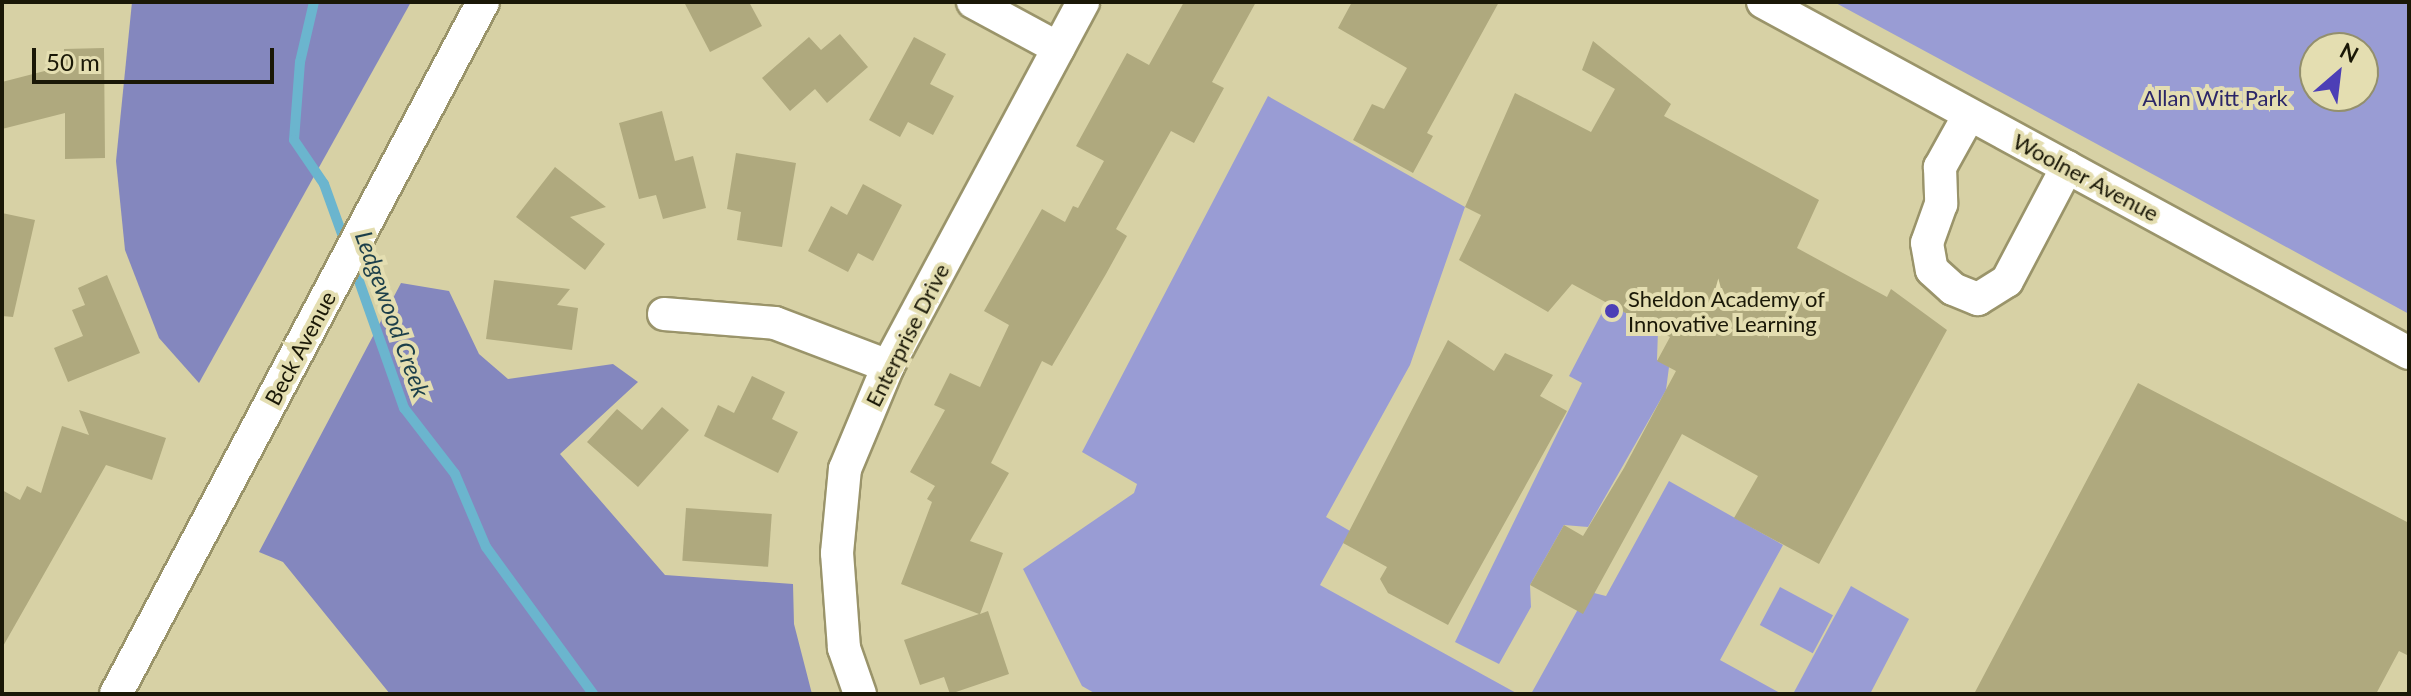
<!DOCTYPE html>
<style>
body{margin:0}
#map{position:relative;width:2411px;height:696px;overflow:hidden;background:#d7d1a5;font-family:Lato,sans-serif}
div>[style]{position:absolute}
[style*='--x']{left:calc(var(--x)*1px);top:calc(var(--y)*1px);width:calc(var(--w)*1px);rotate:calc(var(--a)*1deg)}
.green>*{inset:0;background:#999cd4;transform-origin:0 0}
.forest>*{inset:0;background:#8487be}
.stream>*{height:10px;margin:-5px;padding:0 5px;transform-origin:5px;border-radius:5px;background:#6bb5ce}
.building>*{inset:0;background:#afa97e;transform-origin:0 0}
.roads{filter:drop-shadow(2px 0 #9a946a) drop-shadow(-2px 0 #9a946a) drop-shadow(0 2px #9a946a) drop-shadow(0 -2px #9a946a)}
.minor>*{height:32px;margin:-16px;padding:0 16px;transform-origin:16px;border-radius:16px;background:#fff}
.dots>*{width:22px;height:22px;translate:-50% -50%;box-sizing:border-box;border:4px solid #e4deb1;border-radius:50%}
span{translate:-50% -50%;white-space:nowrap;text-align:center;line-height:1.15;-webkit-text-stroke:8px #e4deb1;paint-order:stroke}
.park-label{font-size:22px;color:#2b2668}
.street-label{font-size:22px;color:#1a1807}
.poi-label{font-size:22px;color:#1a1807}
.left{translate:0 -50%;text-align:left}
.water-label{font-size:24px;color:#1c3f4a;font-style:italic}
.frame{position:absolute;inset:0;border:4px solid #1a1807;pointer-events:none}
.north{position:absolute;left:2299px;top:32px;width:80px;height:80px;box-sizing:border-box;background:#e4deb1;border:2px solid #938f6d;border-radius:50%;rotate:28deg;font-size:22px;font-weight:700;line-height:32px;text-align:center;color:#1a1807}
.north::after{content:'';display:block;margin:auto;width:28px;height:36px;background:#4c3fb6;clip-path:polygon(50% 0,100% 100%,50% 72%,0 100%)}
.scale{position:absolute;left:32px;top:48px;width:242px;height:36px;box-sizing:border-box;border:4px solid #1a1807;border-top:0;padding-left:10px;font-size:24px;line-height:28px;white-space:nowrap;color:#1a1807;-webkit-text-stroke:6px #e4deb1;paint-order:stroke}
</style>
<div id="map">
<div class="green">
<div style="clip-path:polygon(evenodd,1834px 2px,2409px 2px,2409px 314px,2193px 196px,1834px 2px,2315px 48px,2363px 48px,2363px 96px,2315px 96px,2315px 48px)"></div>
<div style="clip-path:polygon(1268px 96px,1465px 207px,1410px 365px,1326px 517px,1350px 531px,1320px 585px,1518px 694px,1096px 694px,1082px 686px,1023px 569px,1134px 493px,1137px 484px,1082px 452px)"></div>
<div style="clip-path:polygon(1607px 303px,1658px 330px,1657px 360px,1669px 367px,1666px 390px,1588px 527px,1564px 525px,1530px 585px,1531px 607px,1499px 664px,1455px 642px,1582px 383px,1569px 376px)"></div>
<div style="clip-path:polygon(1669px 481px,1783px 545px,1720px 660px,1782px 694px,1531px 694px,1577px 611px,1594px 593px,1606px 596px)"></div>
<div style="clip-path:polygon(1851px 586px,1909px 619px,1870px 694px,1793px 694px)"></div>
<div style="left:1780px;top:587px;width:60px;height:43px;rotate:28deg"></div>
</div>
<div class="forest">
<div style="clip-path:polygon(132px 2px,411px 2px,199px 383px,159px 338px,125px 250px,116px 161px)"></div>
<div style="clip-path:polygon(401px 283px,449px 291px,479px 354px,508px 379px,613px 364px,638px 382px,560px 454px,665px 575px,793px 584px,794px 624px,812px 694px,390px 694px,283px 562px,259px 552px)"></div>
</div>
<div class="stream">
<div style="--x:314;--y:2;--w:62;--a:103.1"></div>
<div style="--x:300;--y:62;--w:78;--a:94.4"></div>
<div style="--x:294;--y:140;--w:53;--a:55.7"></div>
<div style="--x:324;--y:184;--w:65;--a:70.2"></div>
<div style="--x:353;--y:264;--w:153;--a:70.5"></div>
<div style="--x:404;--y:408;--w:83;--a:52.3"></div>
<div style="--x:455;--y:474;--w:79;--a:67"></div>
<div style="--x:486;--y:547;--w:182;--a:53.9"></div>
</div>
<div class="building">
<div style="clip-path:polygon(684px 2px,749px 2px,762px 26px,710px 52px)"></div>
<div style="clip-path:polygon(1184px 2px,1256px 2px,1212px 82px,1224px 88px,1194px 143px,1171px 131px,1116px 229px,1127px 236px,1106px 274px,1052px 366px,1042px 361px,991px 463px,1009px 473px,970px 541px,1003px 553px,980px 614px,988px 611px,1009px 674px,950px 694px,944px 677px,920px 685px,904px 640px,979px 614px,901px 584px,932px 502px,927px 499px,935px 486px,910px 472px,945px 410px,934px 405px,950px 373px,980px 387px,1009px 325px,984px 311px,1042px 209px,1065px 222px,1073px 206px,1078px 208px,1104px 161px,1076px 146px,1127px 53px,1149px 65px)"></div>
<div style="clip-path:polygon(1352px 2px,1499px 2px,1427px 133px,1433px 136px,1413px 173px,1353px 140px,1372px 104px,1384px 109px,1407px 68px,1338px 28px)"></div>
<div style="clip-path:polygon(840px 34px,868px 67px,827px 103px,815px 89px,790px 111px,762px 78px,809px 37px,821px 50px)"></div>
<div style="clip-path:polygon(914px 37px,946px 54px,930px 84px,954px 96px,933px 135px,908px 122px,900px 137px,869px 120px)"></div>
<div style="clip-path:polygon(1593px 41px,1671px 104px,1664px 116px,1819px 200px,1797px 248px,1887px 297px,1891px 289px,1947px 330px,1819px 564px,1734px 518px,1758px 476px,1682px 434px,1583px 614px,1530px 585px,1564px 525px,1583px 536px,1624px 468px,1676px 371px,1657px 361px,1670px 337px,1572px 284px,1548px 312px,1459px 260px,1481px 215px,1465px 207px,1515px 93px,1591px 132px,1615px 89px,1582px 70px)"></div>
<div style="clip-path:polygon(104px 48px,105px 158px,65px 159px,65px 113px,2px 129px,2px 82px,64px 66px,64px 49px)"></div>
<div style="clip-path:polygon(662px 111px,675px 161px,693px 156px,706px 208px,663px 219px,656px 195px,639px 199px,619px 123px)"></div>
<div style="clip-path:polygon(736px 153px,796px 163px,782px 247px,737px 240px,741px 212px,727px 209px)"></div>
<div style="clip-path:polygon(555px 167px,606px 207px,570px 217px,605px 244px,585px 270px,516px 217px)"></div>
<div style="clip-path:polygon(863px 184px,902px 205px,873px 261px,858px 253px,848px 272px,808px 251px,831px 206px,847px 215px)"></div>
<div style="clip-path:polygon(2px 213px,35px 220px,13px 317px,2px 316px)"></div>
<div style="clip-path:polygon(107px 275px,140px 353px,68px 382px,54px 348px,83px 336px,72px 310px,85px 305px,78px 288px)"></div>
<div style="clip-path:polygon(494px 280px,570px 289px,557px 305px,578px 308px,572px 350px,486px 339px)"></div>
<div style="clip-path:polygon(1448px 340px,1494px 371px,1505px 353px,1553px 375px,1540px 396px,1567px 411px,1448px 625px,1388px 593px,1380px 579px,1387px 567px,1343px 543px)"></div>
<div style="clip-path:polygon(752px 376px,785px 392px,772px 419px,798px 432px,778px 473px,704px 436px,718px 405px,734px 413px)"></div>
<div style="clip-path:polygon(2138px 383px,2409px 523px,2409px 656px,2399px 651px,2376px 694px,1974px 694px)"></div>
<div style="clip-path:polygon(662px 407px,689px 430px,638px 487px,587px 442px,617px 409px,642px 430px)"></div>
<div style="clip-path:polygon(79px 410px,166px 438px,152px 480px,106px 465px,2px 648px,2px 490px,20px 500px,27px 486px,41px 493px,62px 426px,89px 435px)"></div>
<div style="left:686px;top:508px;width:86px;height:53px;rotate:4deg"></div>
</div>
<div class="roads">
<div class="minor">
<div style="--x:973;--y:2;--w:97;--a:28.4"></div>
<div style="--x:1763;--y:2;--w:735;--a:28.52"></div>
<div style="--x:1969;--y:115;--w:60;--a:119.1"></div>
<div style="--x:1940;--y:167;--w:37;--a:88"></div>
<div style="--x:1941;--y:204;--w:41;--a:109.7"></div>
<div style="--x:1927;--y:243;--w:27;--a:80"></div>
<div style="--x:1932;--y:270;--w:28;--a:42"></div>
<div style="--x:1953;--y:289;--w:27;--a:22"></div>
<div style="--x:1978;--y:299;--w:34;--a:-32"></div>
<div style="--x:2007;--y:281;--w:129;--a:-62.2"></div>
<div style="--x:664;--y:314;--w:111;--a:4.6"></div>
<div style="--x:775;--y:323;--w:121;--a:20.8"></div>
<div style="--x:116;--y:694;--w:783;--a:-62.06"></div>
<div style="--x:860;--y:694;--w:49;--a:-109.2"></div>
<div style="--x:844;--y:648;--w:95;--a:-94.2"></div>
<div style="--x:837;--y:553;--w:84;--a:-84.6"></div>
<div style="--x:845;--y:469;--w:112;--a:-67.3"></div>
<div style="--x:888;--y:366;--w:413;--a:-61.8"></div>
</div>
</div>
<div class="dots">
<div style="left:1612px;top:311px;background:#4c3fb6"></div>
</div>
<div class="park-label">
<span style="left:2215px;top:98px">Allan Witt Park</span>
</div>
<div class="street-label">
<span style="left:2086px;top:177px;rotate:28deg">Woolner Avenue</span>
<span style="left:907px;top:335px;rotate:-63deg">Enterprise Drive</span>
<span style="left:300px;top:348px;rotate:-62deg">Beck Avenue</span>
</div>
<div class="poi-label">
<span class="left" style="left:1628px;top:311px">Sheldon Academy of<br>Innovative Learning</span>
</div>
<div class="water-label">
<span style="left:393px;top:314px;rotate:70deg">Ledgewood Creek</span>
</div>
<div class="frame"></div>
<div class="north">N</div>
<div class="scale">50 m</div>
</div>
